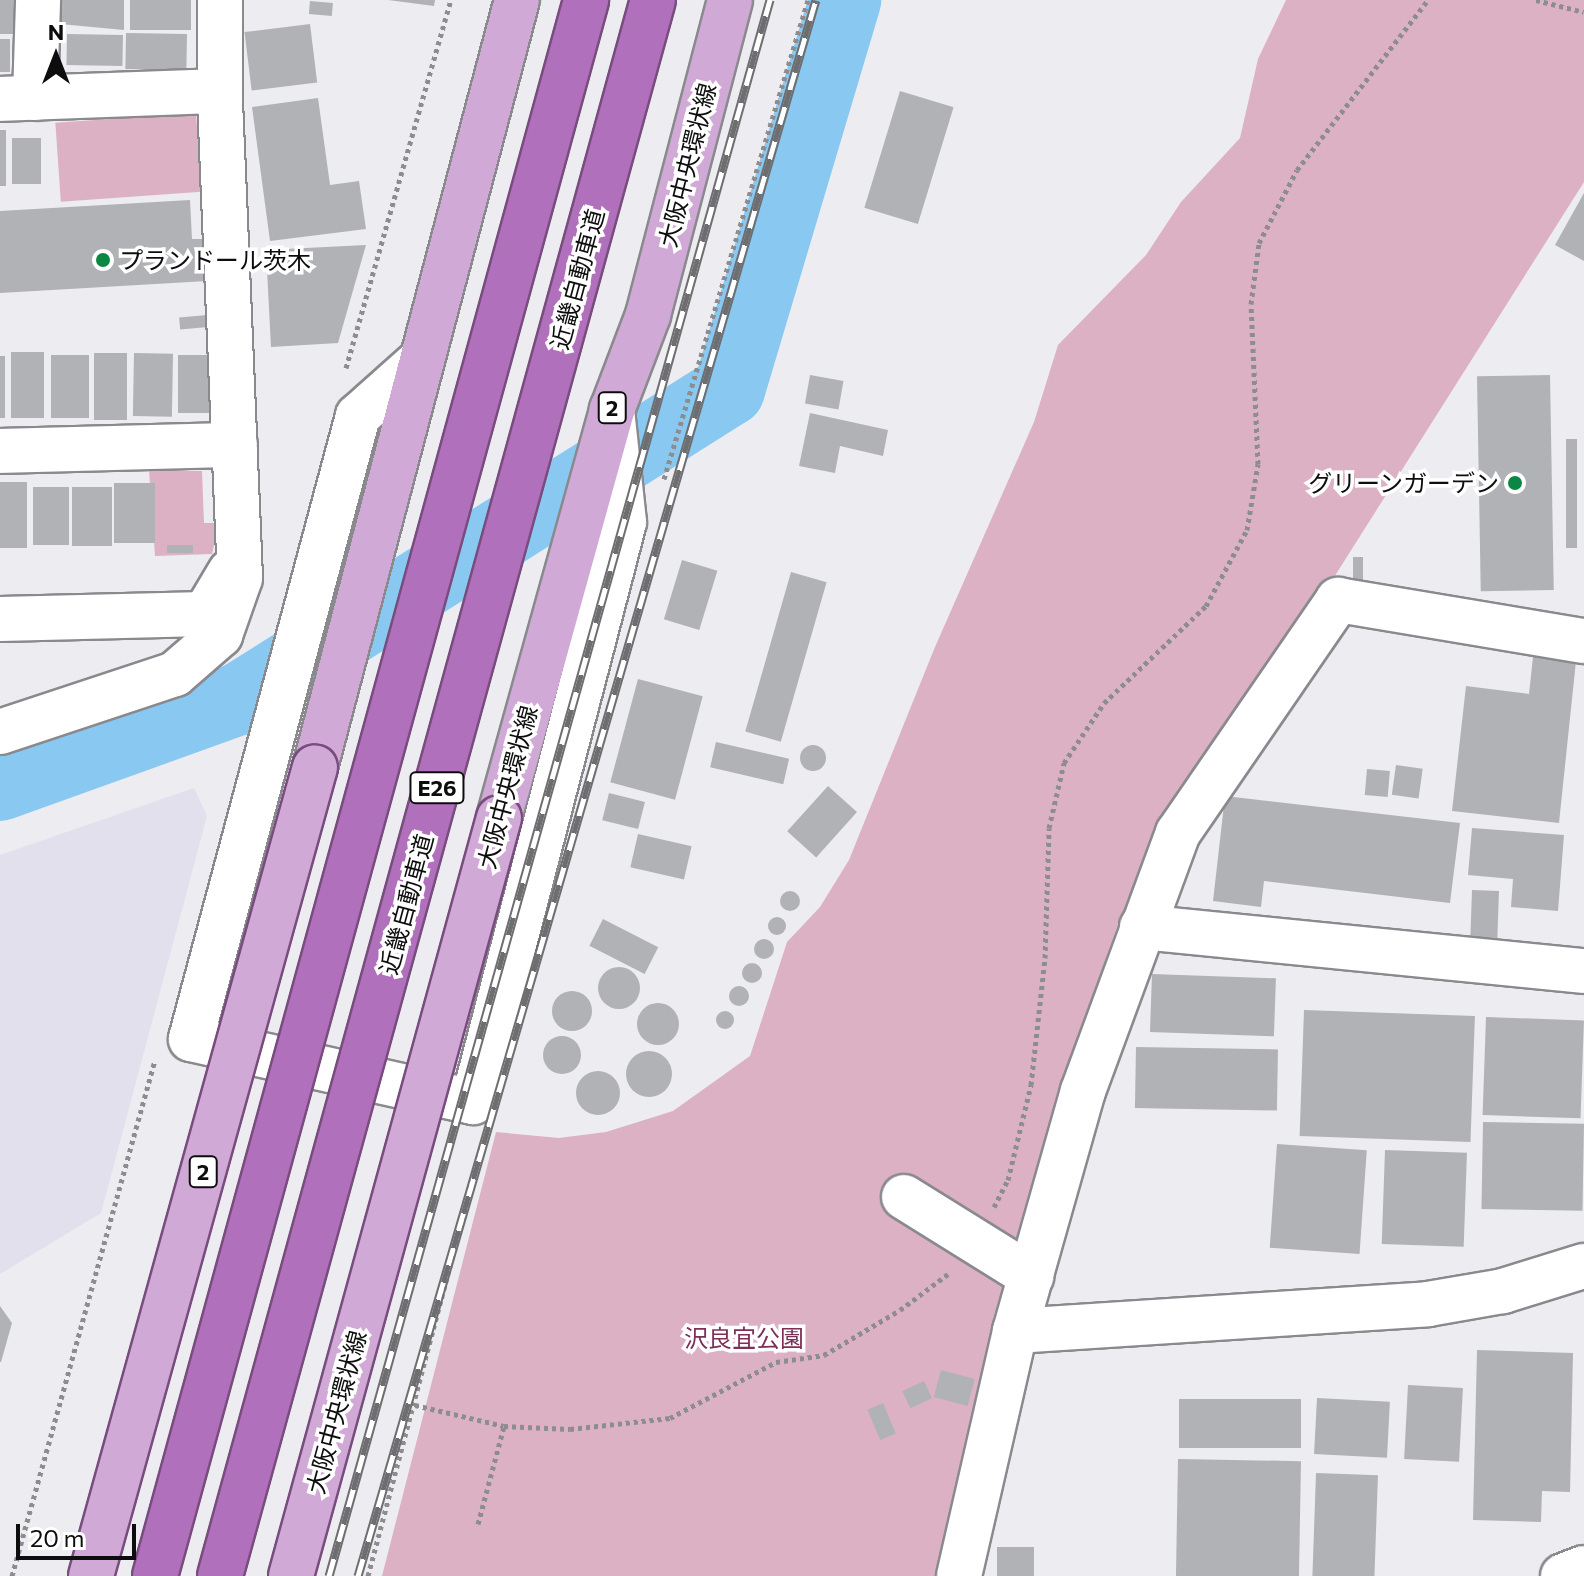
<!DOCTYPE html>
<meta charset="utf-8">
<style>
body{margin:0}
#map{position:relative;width:1584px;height:1576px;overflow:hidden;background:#edecf1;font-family:Commissioner,"Noto Sans JP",sans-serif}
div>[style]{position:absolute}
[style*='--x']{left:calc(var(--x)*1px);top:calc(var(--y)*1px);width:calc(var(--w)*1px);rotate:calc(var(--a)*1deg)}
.built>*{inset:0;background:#e2e0ec}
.green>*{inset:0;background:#ddb1c4;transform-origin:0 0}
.river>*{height:72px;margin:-36px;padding:0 36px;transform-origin:36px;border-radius:36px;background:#89c8f0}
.building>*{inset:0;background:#b0b2b6;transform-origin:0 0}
.round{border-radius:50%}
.path>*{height:5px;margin-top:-2.5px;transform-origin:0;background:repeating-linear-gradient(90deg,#8d8d90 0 4px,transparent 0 8px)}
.roads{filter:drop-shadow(2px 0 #8a898e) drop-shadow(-2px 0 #8a898e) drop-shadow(0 2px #8a898e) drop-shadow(0 -2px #8a898e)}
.minor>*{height:44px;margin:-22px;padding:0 22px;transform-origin:22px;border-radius:22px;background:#fff}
.major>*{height:44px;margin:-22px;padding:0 22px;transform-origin:22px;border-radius:22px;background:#d0a9d6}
.rail>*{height:9px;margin-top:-4.5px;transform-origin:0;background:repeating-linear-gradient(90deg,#fff 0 18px,#6e6e70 0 36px);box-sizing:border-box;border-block:2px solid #6e6e70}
.bridges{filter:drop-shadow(2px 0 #784d7e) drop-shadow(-2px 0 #784d7e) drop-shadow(0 2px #784d7e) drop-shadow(0 -2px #784d7e)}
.major-bridge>*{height:44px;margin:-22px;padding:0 22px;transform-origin:22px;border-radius:22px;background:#d0a9d6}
.highway-bridge>*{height:44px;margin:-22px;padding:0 22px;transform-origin:22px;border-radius:22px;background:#b170bb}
.dots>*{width:22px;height:22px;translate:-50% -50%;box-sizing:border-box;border:4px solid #fff;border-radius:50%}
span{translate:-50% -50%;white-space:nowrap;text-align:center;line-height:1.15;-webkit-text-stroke:7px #fff;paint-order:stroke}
.shield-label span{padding:2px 6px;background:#fff;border:2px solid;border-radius:6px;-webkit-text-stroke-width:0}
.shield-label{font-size:22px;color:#0d0d0e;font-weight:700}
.street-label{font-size:24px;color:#0d0d0e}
.poi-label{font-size:24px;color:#0d0d0e}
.left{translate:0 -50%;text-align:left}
.right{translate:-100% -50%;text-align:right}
.park-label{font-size:24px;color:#7c2f57}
.north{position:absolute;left:16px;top:16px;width:80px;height:80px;-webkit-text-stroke:6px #fff;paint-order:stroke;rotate:0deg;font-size:22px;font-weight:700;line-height:32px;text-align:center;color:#0d0d0e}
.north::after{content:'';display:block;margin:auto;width:28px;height:36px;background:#0d0d0e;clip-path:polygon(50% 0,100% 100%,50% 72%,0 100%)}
.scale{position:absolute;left:16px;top:1524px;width:120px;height:36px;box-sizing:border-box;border:4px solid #0d0d0e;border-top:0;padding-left:10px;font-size:24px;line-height:28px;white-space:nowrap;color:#0d0d0e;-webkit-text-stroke:6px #fff;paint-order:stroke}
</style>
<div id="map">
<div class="built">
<div style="clip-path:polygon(194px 788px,207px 816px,101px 1213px,0 1274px,0 855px)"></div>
</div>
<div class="green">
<div style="clip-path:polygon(1286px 0,1584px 0,1584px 182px,1331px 582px,1160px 828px,1118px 924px,1064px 1079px,993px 1319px,939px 1576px,382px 1576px,496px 1132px,559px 1138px,606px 1132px,673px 1111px,750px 1056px,787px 942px,820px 907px,849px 860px,935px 647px,1034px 422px,1058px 345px,1146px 255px,1181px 202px,1240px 138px,1258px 59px)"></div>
<div style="left:196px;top:113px;width:79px;height:141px;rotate:86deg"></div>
<div style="clip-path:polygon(149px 470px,202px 471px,204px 523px,219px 523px,212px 554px,155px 556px)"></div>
</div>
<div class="river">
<div style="--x:0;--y:785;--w:254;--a:-19.8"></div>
<div style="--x:239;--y:699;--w:579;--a:-32.24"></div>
<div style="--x:729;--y:390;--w:407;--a:-73.4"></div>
</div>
<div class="building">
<div style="left:0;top:0;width:20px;height:34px"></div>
<div style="clip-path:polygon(60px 0,124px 0,124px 30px,60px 24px)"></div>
<div style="left:130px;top:0;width:61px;height:30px"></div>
<div style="clip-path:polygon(388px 0,435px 0,434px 6px)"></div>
<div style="left:310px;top:1px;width:23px;height:13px;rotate:5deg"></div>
<div style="left:310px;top:24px;width:59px;height:66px;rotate:83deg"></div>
<div style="left:126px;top:33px;width:61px;height:36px;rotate:1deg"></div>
<div style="left:67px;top:34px;width:56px;height:31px;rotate:1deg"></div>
<div style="left:0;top:39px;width:10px;height:33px"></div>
<div style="left:900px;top:91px;width:56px;height:122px;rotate:17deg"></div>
<div style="clip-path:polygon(318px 98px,330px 185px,359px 181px,366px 229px,270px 241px,252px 107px)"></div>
<div style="left:0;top:130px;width:6px;height:56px"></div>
<div style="left:12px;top:138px;width:29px;height:46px"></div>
<div style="clip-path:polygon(1584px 193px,1584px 261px,1555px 245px)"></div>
<div style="clip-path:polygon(190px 200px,192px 239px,205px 239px,207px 281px,0 293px,0 211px)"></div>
<div style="clip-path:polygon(366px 245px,338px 343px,271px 347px,266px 250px)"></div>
<div style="left:207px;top:315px;width:12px;height:28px;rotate:85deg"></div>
<div style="left:11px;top:352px;width:33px;height:66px"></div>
<div style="left:94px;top:353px;width:33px;height:67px"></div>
<div style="left:134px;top:353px;width:39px;height:63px;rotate:1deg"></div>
<div style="left:51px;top:355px;width:38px;height:63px"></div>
<div style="left:178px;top:355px;width:35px;height:58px"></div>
<div style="left:0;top:356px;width:5px;height:62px"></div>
<div style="left:810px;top:375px;width:34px;height:29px;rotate:10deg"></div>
<div style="left:1550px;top:375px;width:215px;height:73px;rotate:89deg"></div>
<div style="clip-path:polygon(810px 413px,888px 430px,883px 456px,840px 446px,835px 473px,799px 466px)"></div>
<div style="left:1566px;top:439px;width:11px;height:109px"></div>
<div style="left:0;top:482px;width:27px;height:66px"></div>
<div style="left:114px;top:483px;width:41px;height:60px"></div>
<div style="left:33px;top:487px;width:36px;height:58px"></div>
<div style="left:72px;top:487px;width:40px;height:59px"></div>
<div style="left:193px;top:545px;width:8px;height:26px;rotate:90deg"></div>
<div style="left:1353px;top:557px;width:10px;height:23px"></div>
<div style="left:682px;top:560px;width:37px;height:62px;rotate:17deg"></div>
<div style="left:791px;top:572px;width:37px;height:166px;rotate:16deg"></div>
<div style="clip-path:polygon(1533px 657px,1576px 661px,1559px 823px,1452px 811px,1466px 686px,1529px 694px)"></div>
<div style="left:638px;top:679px;width:67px;height:107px;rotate:15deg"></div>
<div style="left:716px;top:742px;width:75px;height:26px;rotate:13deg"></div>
<div class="round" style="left:800px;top:745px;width:26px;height:26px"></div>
<div style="left:1396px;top:765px;width:27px;height:30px;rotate:8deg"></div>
<div style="left:1367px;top:769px;width:23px;height:26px;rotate:5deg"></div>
<div style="left:828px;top:786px;width:39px;height:61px;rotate:42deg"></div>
<div style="left:609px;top:793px;width:37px;height:28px;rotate:14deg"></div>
<div style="clip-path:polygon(1225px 796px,1460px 823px,1450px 903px,1264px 881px,1261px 907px,1213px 901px)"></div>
<div style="clip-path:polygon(1472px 828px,1564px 835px,1558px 911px,1511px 907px,1513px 879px,1468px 875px)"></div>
<div style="left:638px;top:834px;width:55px;height:34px;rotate:13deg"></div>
<div style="left:1472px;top:890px;width:27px;height:47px;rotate:2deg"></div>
<div class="round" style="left:780px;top:891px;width:20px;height:20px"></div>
<div class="round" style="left:768px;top:917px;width:18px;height:18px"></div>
<div style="left:603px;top:919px;width:62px;height:30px;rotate:27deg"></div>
<div class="round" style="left:754px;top:939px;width:20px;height:20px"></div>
<div class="round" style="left:742px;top:963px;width:20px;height:20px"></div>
<div class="round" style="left:598px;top:967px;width:42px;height:42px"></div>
<div style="left:1152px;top:974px;width:124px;height:58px;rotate:2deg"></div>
<div class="round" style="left:729px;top:986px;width:20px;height:20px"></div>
<div class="round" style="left:552px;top:991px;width:40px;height:40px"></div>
<div class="round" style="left:637px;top:1003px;width:42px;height:42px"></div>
<div style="left:1304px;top:1010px;width:171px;height:126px;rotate:2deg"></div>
<div class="round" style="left:716px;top:1011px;width:18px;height:18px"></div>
<div style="left:1486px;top:1017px;width:98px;height:98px;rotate:2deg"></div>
<div class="round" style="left:543px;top:1036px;width:38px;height:38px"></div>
<div style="left:1136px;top:1047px;width:142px;height:61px;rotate:1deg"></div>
<div class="round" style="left:626px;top:1051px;width:46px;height:46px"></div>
<div class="round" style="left:576px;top:1071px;width:44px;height:44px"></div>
<div style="left:1483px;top:1122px;width:101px;height:87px;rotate:1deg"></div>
<div style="left:1277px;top:1144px;width:90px;height:104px;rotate:4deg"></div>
<div style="left:1385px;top:1150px;width:82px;height:94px;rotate:2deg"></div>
<div style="clip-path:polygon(0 1306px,12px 1323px,1px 1362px,0 1362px)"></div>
<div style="clip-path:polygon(1477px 1350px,1573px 1353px,1570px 1492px,1542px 1491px,1541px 1522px,1473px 1520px)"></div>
<div style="left:941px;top:1370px;width:35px;height:28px;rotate:15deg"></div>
<div style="left:924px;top:1381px;width:19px;height:24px;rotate:65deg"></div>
<div style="left:1408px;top:1385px;width:55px;height:74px;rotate:3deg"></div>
<div style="left:1317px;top:1398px;width:73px;height:56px;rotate:3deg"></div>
<div style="left:1179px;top:1399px;width:122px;height:49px"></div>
<div style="left:883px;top:1403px;width:33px;height:17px;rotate:67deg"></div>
<div style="left:1178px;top:1459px;width:123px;height:117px;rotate:1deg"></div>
<div style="left:1316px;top:1473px;width:62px;height:103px;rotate:2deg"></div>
<div style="left:997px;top:1547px;width:37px;height:29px"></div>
</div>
<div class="path">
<div style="--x:1536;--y:0;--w:49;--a:14"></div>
<div style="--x:346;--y:368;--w:383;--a:-74.1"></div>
<div style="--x:664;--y:479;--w:500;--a:-73.27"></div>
<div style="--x:994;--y:1207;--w:30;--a:-63"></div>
<div style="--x:1008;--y:1180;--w:98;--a:-76.4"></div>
<div style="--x:1031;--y:1085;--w:128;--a:-83.7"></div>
<div style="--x:1045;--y:958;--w:130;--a:-88.2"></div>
<div style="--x:1049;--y:828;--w:67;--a:-77"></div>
<div style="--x:1064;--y:763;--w:72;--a:-56.3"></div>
<div style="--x:1104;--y:703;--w:141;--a:-43.6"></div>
<div style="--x:1206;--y:606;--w:86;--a:-61.7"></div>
<div style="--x:1247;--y:530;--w:67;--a:-80.5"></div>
<div style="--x:1258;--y:464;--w:160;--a:-92.5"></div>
<div style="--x:1251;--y:304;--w:62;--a:-82.5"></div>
<div style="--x:1259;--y:243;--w:82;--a:-62.5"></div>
<div style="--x:1297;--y:170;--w:215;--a:-52.4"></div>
<div style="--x:415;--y:1405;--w:91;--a:13.3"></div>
<div style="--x:504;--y:1426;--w:66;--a:2.6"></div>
<div style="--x:570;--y:1429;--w:101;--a:-6.3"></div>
<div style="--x:670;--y:1418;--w:120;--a:-27.8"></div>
<div style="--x:776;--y:1362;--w:49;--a:-8.3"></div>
<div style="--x:824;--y:1355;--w:88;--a:-30.6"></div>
<div style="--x:900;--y:1310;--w:60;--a:-36.9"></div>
<div style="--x:478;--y:1524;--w:101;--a:-75.1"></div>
<div style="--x:12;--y:1576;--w:535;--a:-74.51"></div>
<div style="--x:368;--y:1576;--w:447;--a:-75.2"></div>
</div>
<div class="roads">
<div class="minor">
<div style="--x:35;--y:98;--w:98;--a:-88.2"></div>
<div style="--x:0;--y:99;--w:220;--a:-2.1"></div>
<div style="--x:220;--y:91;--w:91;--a:-90"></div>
<div style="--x:422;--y:359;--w:86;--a:138.3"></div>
<div style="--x:358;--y:416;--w:645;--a:105.01"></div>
<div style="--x:191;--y:1039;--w:289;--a:12.6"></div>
<div style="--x:473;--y:1102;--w:599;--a:-75.41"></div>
<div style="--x:624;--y:522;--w:113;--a:-96.1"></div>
<div style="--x:0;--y:451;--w:235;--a:-1.5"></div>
<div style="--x:0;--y:619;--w:205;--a:-1.4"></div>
<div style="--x:205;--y:614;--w:49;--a:-59.2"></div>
<div style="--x:0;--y:732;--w:184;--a:-18.3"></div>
<div style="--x:175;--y:674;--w:60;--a:-40.9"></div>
<div style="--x:220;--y:635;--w:60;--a:-70.7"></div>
<div style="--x:240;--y:578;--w:487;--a:-92.4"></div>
<div style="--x:1142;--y:927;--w:444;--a:5.7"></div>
<div style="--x:904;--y:1197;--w:150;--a:31.9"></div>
<div style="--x:1015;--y:1331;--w:414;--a:-3.7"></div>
<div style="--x:1428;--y:1304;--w:76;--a:-9.8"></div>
<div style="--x:1503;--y:1291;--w:85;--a:-17.2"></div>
<div style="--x:959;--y:1576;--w:251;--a:-77.1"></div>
<div style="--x:1015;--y:1331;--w:249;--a:-74.2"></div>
<div style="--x:1083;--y:1091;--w:275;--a:-69.8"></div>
<div style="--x:1178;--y:833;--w:283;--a:-55.5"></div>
<div style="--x:1338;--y:600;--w:249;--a:9.5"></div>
<div style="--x:1563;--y:1576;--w:22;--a:-21"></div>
</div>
<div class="major">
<div style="--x:315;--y:767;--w:793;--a:-75.25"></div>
<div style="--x:499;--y:818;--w:423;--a:-74.5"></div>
<div style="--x:612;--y:410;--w:102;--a:-69.2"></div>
<div style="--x:648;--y:315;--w:325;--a:-75.4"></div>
</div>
</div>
<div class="rail">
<div style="--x:329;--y:1576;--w:1637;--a:-74.37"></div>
<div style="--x:358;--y:1576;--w:1641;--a:-73.8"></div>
</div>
<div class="bridges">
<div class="major-bridge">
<div style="--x:91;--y:1576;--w:839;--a:-74.52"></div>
<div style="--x:291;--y:1576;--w:786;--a:-74.66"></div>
</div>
<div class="highway-bridge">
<div style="--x:155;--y:1576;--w:1634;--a:-74.7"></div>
<div style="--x:220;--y:1576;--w:1634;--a:-74.64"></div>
</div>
</div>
<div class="dots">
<div style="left:103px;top:260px;background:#0a8843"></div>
<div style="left:1515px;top:483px;background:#0a8843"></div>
</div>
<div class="shield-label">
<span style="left:612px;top:408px">2</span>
<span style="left:437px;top:788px">E26</span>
<span style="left:203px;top:1172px">2</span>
</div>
<div class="street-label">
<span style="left:687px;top:165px;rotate:-76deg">大阪中央環状線</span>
<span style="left:577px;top:279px;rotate:-75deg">近畿自動車道</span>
<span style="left:507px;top:787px;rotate:-75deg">大阪中央環状線</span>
<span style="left:406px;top:904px;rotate:-75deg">近畿自動車道</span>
<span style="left:336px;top:1412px;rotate:-75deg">大阪中央環状線</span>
</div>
<div class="poi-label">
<span class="left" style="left:119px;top:260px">プランドール茨木</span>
<span class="right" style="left:1499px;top:483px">グリーンガーデン</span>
</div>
<div class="park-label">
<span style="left:744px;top:1338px">沢良宜公園</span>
</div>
<div class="north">N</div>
<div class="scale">20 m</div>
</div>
